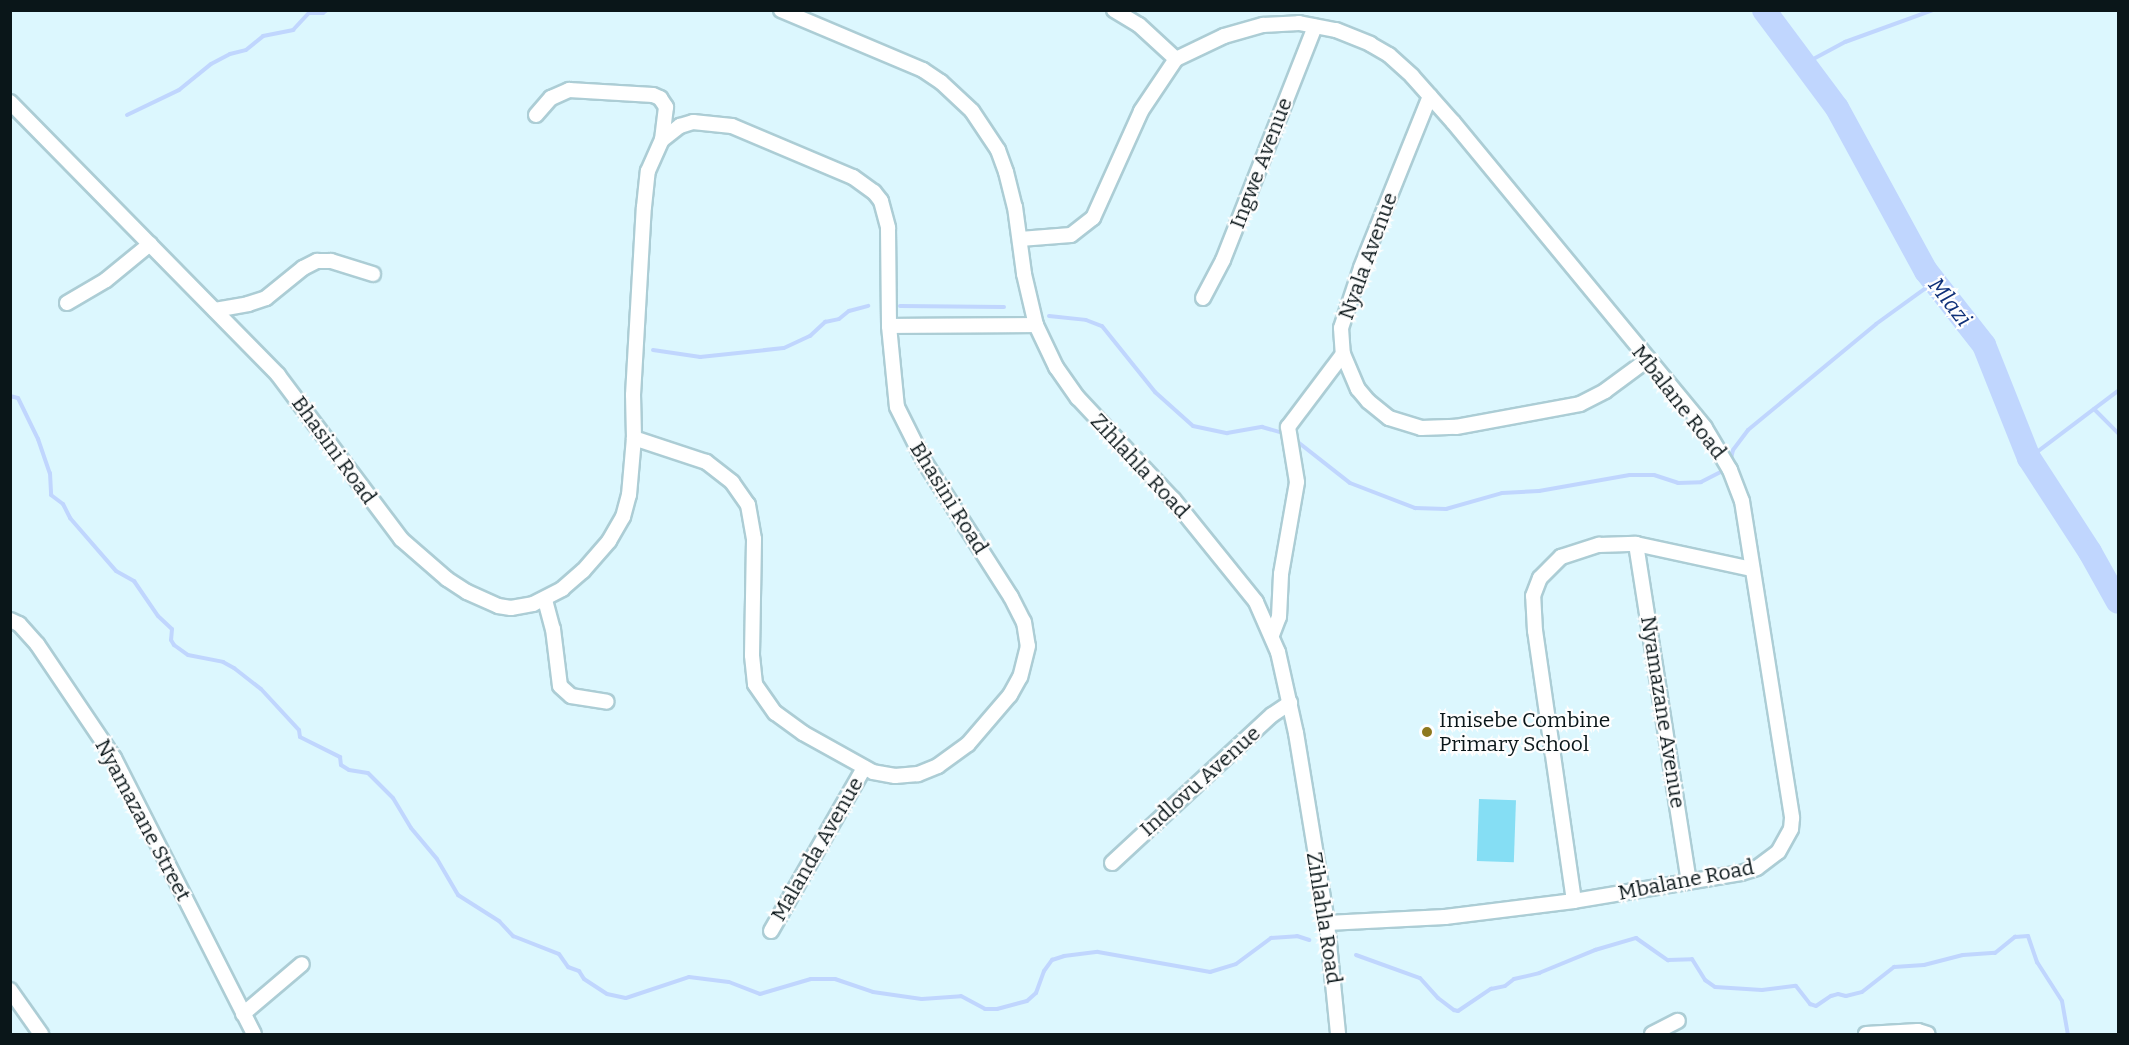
<!DOCTYPE html>
<style>
body{margin:0}
#map{position:relative;width:2129px;height:1045px;overflow:hidden;background:#dcf7fe;font-family:Bitter,serif}
div>[style]{position:absolute}
[style*='--x']{left:calc(var(--x)*1px);top:calc(var(--y)*1px);width:calc(var(--w)*1px);rotate:calc(var(--a)*1deg)}
.green>*{inset:0;background:#85def4;transform-origin:0 0}
.stream>*{height:4px;margin:-2px;padding:0 2px;transform-origin:2px;border-radius:2px;background:#c0d6fe}
.river>*{height:24px;margin:-12px;padding:0 12px;transform-origin:12px;border-radius:12px;background:#c0d6fe}
.roads{filter:drop-shadow(2px 0 #accdd5) drop-shadow(-2px 0 #accdd5) drop-shadow(0 2px #accdd5) drop-shadow(0 -2px #accdd5)}
.minor>*{height:14px;margin:-7px;padding:0 7px;transform-origin:7px;border-radius:7px;background:#fff}
.dots>*{width:16px;height:16px;translate:-50% -50%;box-sizing:border-box;border:3px solid #fefefe;border-radius:50%}
span{translate:-50% -50%;white-space:nowrap;text-align:center;line-height:1.15;-webkit-text-stroke:4.5px #fefefe;paint-order:stroke}
.street-label{font-size:21px;color:#0a1619}
.poi-label{font-size:21px;color:#0a1619}
.left{translate:0 -50%;text-align:left}
.water-label{font-size:22px;color:#0f3079;font-style:italic}
.frame{position:absolute;inset:0;border:12px solid #0a1619;pointer-events:none}
</style>
<div id="map">
<div class="green">
<div style="left:1479px;top:799px;width:37px;height:62px;rotate:2deg"></div>
</div>
<div class="stream">
<div style="--x:1804;--y:64;--w:47;--a:-28.2"></div>
<div style="--x:1845;--y:42;--w:94;--a:-20"></div>
<div style="--x:127;--y:115;--w:58;--a:-25.7"></div>
<div style="--x:179;--y:90;--w:41;--a:-39.1"></div>
<div style="--x:211;--y:64;--w:21;--a:-28"></div>
<div style="--x:230;--y:54;--w:16;--a:-14"></div>
<div style="--x:246;--y:50;--w:22;--a:-39"></div>
<div style="--x:263;--y:36;--w:31;--a:-11"></div>
<div style="--x:293;--y:30;--w:23;--a:-47"></div>
<div style="--x:309;--y:13;--w:14;--a:0"></div>
<div style="--x:323;--y:13;--w:5;--a:-37"></div>
<div style="--x:900;--y:306;--w:104;--a:0.6"></div>
<div style="--x:1049;--y:316;--w:37;--a:6"></div>
<div style="--x:1086;--y:320;--w:17;--a:21"></div>
<div style="--x:1102;--y:326;--w:85;--a:51.2"></div>
<div style="--x:1155;--y:392;--w:51;--a:41.8"></div>
<div style="--x:1193;--y:426;--w:35;--a:12"></div>
<div style="--x:1227;--y:433;--w:36;--a:-10"></div>
<div style="--x:1262;--y:427;--w:25;--a:16"></div>
<div style="--x:653;--y:350;--w:48;--a:8.5"></div>
<div style="--x:700;--y:357;--w:84;--a:-6.1"></div>
<div style="--x:784;--y:348;--w:29;--a:-25"></div>
<div style="--x:810;--y:336;--w:21;--a:-43"></div>
<div style="--x:825;--y:322;--w:14;--a:-12"></div>
<div style="--x:839;--y:319;--w:13;--a:-39"></div>
<div style="--x:849;--y:311;--w:20;--a:-15"></div>
<div style="--x:10;--y:396;--w:8;--a:14"></div>
<div style="--x:18;--y:398;--w:46;--a:64"></div>
<div style="--x:38;--y:439;--w:36;--a:71"></div>
<div style="--x:50;--y:473;--w:22;--a:87"></div>
<div style="--x:51;--y:495;--w:15;--a:37"></div>
<div style="--x:63;--y:504;--w:16;--a:63"></div>
<div style="--x:70;--y:518;--w:70;--a:49"></div>
<div style="--x:116;--y:571;--w:21;--a:29"></div>
<div style="--x:134;--y:581;--w:42;--a:55.6"></div>
<div style="--x:158;--y:616;--w:19;--a:43"></div>
<div style="--x:172;--y:629;--w:11;--a:95"></div>
<div style="--x:171;--y:640;--w:6;--a:59"></div>
<div style="--x:174;--y:645;--w:17;--a:36"></div>
<div style="--x:188;--y:655;--w:36;--a:11"></div>
<div style="--x:223;--y:662;--w:13;--a:29"></div>
<div style="--x:234;--y:668;--w:34;--a:38"></div>
<div style="--x:261;--y:689;--w:56;--a:47.2"></div>
<div style="--x:299;--y:730;--w:7;--a:82"></div>
<div style="--x:300;--y:737;--w:45;--a:26.6"></div>
<div style="--x:340;--y:757;--w:8;--a:83"></div>
<div style="--x:341;--y:765;--w:9;--a:32"></div>
<div style="--x:349;--y:770;--w:19;--a:9"></div>
<div style="--x:368;--y:773;--w:35;--a:45"></div>
<div style="--x:393;--y:798;--w:35;--a:59"></div>
<div style="--x:411;--y:828;--w:40;--a:50"></div>
<div style="--x:437;--y:859;--w:42;--a:59.7"></div>
<div style="--x:458;--y:895;--w:49;--a:32.4"></div>
<div style="--x:499;--y:921;--w:21;--a:47"></div>
<div style="--x:513;--y:936;--w:49;--a:21.4"></div>
<div style="--x:559;--y:954;--w:16;--a:55"></div>
<div style="--x:568;--y:967;--w:12;--a:20"></div>
<div style="--x:579;--y:971;--w:9;--a:58"></div>
<div style="--x:584;--y:979;--w:27;--a:33"></div>
<div style="--x:607;--y:994;--w:19;--a:12"></div>
<div style="--x:626;--y:998;--w:66;--a:-18.4"></div>
<div style="--x:689;--y:977;--w:40;--a:7.1"></div>
<div style="--x:729;--y:982;--w:33;--a:21"></div>
<div style="--x:760;--y:994;--w:53;--a:-16.4"></div>
<div style="--x:811;--y:979;--w:24;--a:0"></div>
<div style="--x:835;--y:979;--w:40;--a:18.9"></div>
<div style="--x:873;--y:992;--w:49;--a:8.1"></div>
<div style="--x:922;--y:999;--w:39;--a:-4"></div>
<div style="--x:961;--y:996;--w:27;--a:28"></div>
<div style="--x:985;--y:1009;--w:12;--a:0"></div>
<div style="--x:997;--y:1009;--w:31;--a:-15"></div>
<div style="--x:1027;--y:1001;--w:12;--a:-42"></div>
<div style="--x:1036;--y:993;--w:23;--a:-70"></div>
<div style="--x:1044;--y:971;--w:14;--a:-54"></div>
<div style="--x:1052;--y:960;--w:13;--a:-18"></div>
<div style="--x:1064;--y:956;--w:34;--a:-7"></div>
<div style="--x:1098;--y:952;--w:114;--a:10.1"></div>
<div style="--x:1210;--y:972;--w:27;--a:-17"></div>
<div style="--x:1236;--y:964;--w:44;--a:-36.6"></div>
<div style="--x:1271;--y:938;--w:26;--a:-4"></div>
<div style="--x:1297;--y:936;--w:13;--a:18"></div>
<div style="--x:2094;--y:409;--w:34;--a:45"></div>
<div style="--x:1294;--y:439;--w:71;--a:38.2"></div>
<div style="--x:1350;--y:483;--w:70;--a:21"></div>
<div style="--x:1415;--y:508;--w:31;--a:2"></div>
<div style="--x:1446;--y:509;--w:58;--a:-15.9"></div>
<div style="--x:1502;--y:493;--w:37;--a:-3"></div>
<div style="--x:1539;--y:491;--w:92;--a:-10"></div>
<div style="--x:1630;--y:475;--w:24;--a:0"></div>
<div style="--x:1654;--y:475;--w:25;--a:18"></div>
<div style="--x:1678;--y:483;--w:23;--a:-2"></div>
<div style="--x:1701;--y:482;--w:28;--a:-27"></div>
<div style="--x:2029;--y:458;--w:111;--a:-37"></div>
<div style="--x:1730;--y:463;--w:13;--a:-77"></div>
<div style="--x:1733;--y:450;--w:25;--a:-53"></div>
<div style="--x:1748;--y:430;--w:166;--a:-39.6"></div>
<div style="--x:1876;--y:324;--w:72;--a:-35.9"></div>
<div style="--x:1356;--y:955;--w:68;--a:19.8"></div>
<div style="--x:1420;--y:978;--w:27;--a:48"></div>
<div style="--x:1438;--y:998;--w:20;--a:37"></div>
<div style="--x:1454;--y:1010;--w:4;--a:14"></div>
<div style="--x:1458;--y:1011;--w:40;--a:-34"></div>
<div style="--x:1491;--y:989;--w:14;--a:-12"></div>
<div style="--x:1505;--y:986;--w:11;--a:-38"></div>
<div style="--x:1514;--y:979;--w:26;--a:-13"></div>
<div style="--x:1539;--y:973;--w:61;--a:-22.3"></div>
<div style="--x:1595;--y:950;--w:43;--a:-16.3"></div>
<div style="--x:1636;--y:938;--w:39;--a:35"></div>
<div style="--x:1668;--y:960;--w:24;--a:-2"></div>
<div style="--x:1692;--y:959;--w:25;--a:58"></div>
<div style="--x:1705;--y:980;--w:12;--a:35"></div>
<div style="--x:1715;--y:987;--w:47;--a:3.7"></div>
<div style="--x:1762;--y:990;--w:34;--a:-7"></div>
<div style="--x:1796;--y:986;--w:23;--a:52"></div>
<div style="--x:1810;--y:1004;--w:6;--a:18"></div>
<div style="--x:1816;--y:1006;--w:18;--a:-34"></div>
<div style="--x:1831;--y:996;--w:7;--a:-16"></div>
<div style="--x:1838;--y:994;--w:8;--a:14"></div>
<div style="--x:1846;--y:996;--w:16;--a:-14"></div>
<div style="--x:1862;--y:992;--w:41;--a:-38"></div>
<div style="--x:1894;--y:967;--w:30;--a:-4"></div>
<div style="--x:1924;--y:965;--w:40;--a:-14.4"></div>
<div style="--x:1963;--y:955;--w:32;--a:-4"></div>
<div style="--x:1995;--y:953;--w:26;--a:-39"></div>
<div style="--x:2015;--y:937;--w:13;--a:-4"></div>
<div style="--x:2028;--y:936;--w:28;--a:71"></div>
<div style="--x:2037;--y:962;--w:46;--a:57.3"></div>
<div style="--x:2062;--y:1001;--w:34;--a:80"></div>
</div>
<div class="river">
<div style="--x:1764;--y:10;--w:122;--a:53.3"></div>
<div style="--x:1837;--y:108;--w:186;--a:61.4"></div>
<div style="--x:1926;--y:271;--w:94;--a:51.9"></div>
<div style="--x:1984;--y:345;--w:122;--a:68.3"></div>
<div style="--x:2029;--y:458;--w:112;--a:57"></div>
<div style="--x:2090;--y:552;--w:57;--a:60.8"></div>
</div>
<div class="roads">
<div class="minor">
<div style="--x:781;--y:10;--w:154;--a:22.9"></div>
<div style="--x:923;--y:70;--w:22;--a:34"></div>
<div style="--x:941;--y:82;--w:42;--a:43.1"></div>
<div style="--x:972;--y:111;--w:47;--a:56.3"></div>
<div style="--x:998;--y:150;--w:23;--a:70"></div>
<div style="--x:1006;--y:172;--w:36;--a:76"></div>
<div style="--x:1015;--y:207;--w:68;--a:82.3"></div>
<div style="--x:1024;--y:274;--w:52;--a:76.8"></div>
<div style="--x:1036;--y:325;--w:47;--a:64.5"></div>
<div style="--x:1056;--y:367;--w:38;--a:55"></div>
<div style="--x:1078;--y:398;--w:139;--a:46.8"></div>
<div style="--x:1173;--y:499;--w:132;--a:51.1"></div>
<div style="--x:1256;--y:602;--w:55;--a:66.3"></div>
<div style="--x:1278;--y:652;--w:83;--a:77.5"></div>
<div style="--x:1296;--y:733;--w:193;--a:80.7"></div>
<div style="--x:1327;--y:923;--w:112;--a:84.3"></div>
<div style="--x:1114;--y:10;--w:29;--a:31"></div>
<div style="--x:1139;--y:25;--w:50;--a:42.6"></div>
<div style="--x:1430;--y:96;--w:185;--a:111.9"></div>
<div style="--x:1361;--y:268;--w:63;--a:108.4"></div>
<div style="--x:1341;--y:328;--w:26;--a:86"></div>
<div style="--x:1343;--y:354;--w:38;--a:67"></div>
<div style="--x:1358;--y:389;--w:16;--a:50"></div>
<div style="--x:1368;--y:401;--w:27;--a:39"></div>
<div style="--x:1389;--y:418;--w:34;--a:17"></div>
<div style="--x:1421;--y:428;--w:35;--a:-2"></div>
<div style="--x:1456;--y:427;--w:126;--a:-10.5"></div>
<div style="--x:1580;--y:404;--w:28;--a:-27"></div>
<div style="--x:1605;--y:391;--w:52;--a:-36.4"></div>
<div style="--x:10;--y:102;--w:383;--a:45.5"></div>
<div style="--x:278;--y:375;--w:205;--a:53.1"></div>
<div style="--x:401;--y:539;--w:61;--a:41"></div>
<div style="--x:447;--y:579;--w:24;--a:33"></div>
<div style="--x:467;--y:592;--w:34;--a:24"></div>
<div style="--x:498;--y:606;--w:13;--a:9"></div>
<div style="--x:511;--y:608;--w:22;--a:-10"></div>
<div style="--x:533;--y:604;--w:33;--a:-27"></div>
<div style="--x:562;--y:589;--w:28;--a:-41"></div>
<div style="--x:583;--y:571;--w:40;--a:-49"></div>
<div style="--x:609;--y:541;--w:28;--a:-60"></div>
<div style="--x:623;--y:517;--w:23;--a:-75"></div>
<div style="--x:629;--y:495;--w:57;--a:-85"></div>
<div style="--x:634;--y:438;--w:43;--a:-91.3"></div>
<div style="--x:633;--y:395;--w:188;--a:-86.7"></div>
<div style="--x:644;--y:207;--w:36;--a:-84"></div>
<div style="--x:648;--y:171;--w:34;--a:-66"></div>
<div style="--x:662;--y:140;--w:23;--a:-38"></div>
<div style="--x:680;--y:126;--w:14;--a:-17"></div>
<div style="--x:693;--y:122;--w:39;--a:6"></div>
<div style="--x:732;--y:126;--w:131;--a:22.9"></div>
<div style="--x:853;--y:177;--w:26;--a:36"></div>
<div style="--x:874;--y:192;--w:11;--a:52"></div>
<div style="--x:881;--y:201;--w:28;--a:75"></div>
<div style="--x:888;--y:228;--w:98;--a:89.4"></div>
<div style="--x:889;--y:326;--w:81;--a:84.4"></div>
<div style="--x:897;--y:407;--w:60;--a:63.4"></div>
<div style="--x:924;--y:461;--w:161;--a:57.4"></div>
<div style="--x:1011;--y:597;--w:28;--a:63"></div>
<div style="--x:1024;--y:622;--w:24;--a:81"></div>
<div style="--x:1028;--y:646;--w:32;--a:104"></div>
<div style="--x:1020;--y:677;--w:21;--a:119"></div>
<div style="--x:1010;--y:695;--w:65;--a:130.6"></div>
<div style="--x:968;--y:744;--w:37;--a:144"></div>
<div style="--x:938;--y:766;--w:22;--a:158"></div>
<div style="--x:918;--y:774;--w:23;--a:175"></div>
<div style="--x:895;--y:776;--w:22;--a:-170"></div>
<div style="--x:873;--y:772;--w:80;--a:-150.9"></div>
<div style="--x:803;--y:733;--w:34;--a:-144"></div>
<div style="--x:775;--y:713;--w:35;--a:-125"></div>
<div style="--x:755;--y:684;--w:29;--a:-96"></div>
<div style="--x:752;--y:655;--w:116;--a:-89"></div>
<div style="--x:754;--y:539;--w:35;--a:-100"></div>
<div style="--x:748;--y:505;--w:28;--a:-125"></div>
<div style="--x:732;--y:482;--w:33;--a:-142"></div>
<div style="--x:706;--y:462;--w:76;--a:-161.6"></div>
<div style="--x:536;--y:115;--w:23;--a:-49"></div>
<div style="--x:551;--y:98;--w:20;--a:-24"></div>
<div style="--x:569;--y:90;--w:84;--a:3.4"></div>
<div style="--x:653;--y:95;--w:8;--a:23"></div>
<div style="--x:660;--y:98;--w:11;--a:56"></div>
<div style="--x:666;--y:107;--w:33;--a:97"></div>
<div style="--x:1020;--y:239;--w:51;--a:-4.5"></div>
<div style="--x:1071;--y:235;--w:28;--a:-38"></div>
<div style="--x:1093;--y:218;--w:117;--a:-65.8"></div>
<div style="--x:1141;--y:111;--w:63;--a:-56.1"></div>
<div style="--x:1176;--y:59;--w:53;--a:-25.6"></div>
<div style="--x:1224;--y:36;--w:41;--a:-15.8"></div>
<div style="--x:1263;--y:25;--w:36;--a:-3"></div>
<div style="--x:1299;--y:23;--w:38;--a:11"></div>
<div style="--x:1336;--y:30;--w:37;--a:22"></div>
<div style="--x:1370;--y:44;--w:22;--a:30"></div>
<div style="--x:1389;--y:55;--w:31;--a:42"></div>
<div style="--x:1412;--y:76;--w:62;--a:48.3"></div>
<div style="--x:1453;--y:122;--w:396;--a:50.5"></div>
<div style="--x:1705;--y:428;--w:49;--a:59.2"></div>
<div style="--x:1730;--y:470;--w:33;--a:69"></div>
<div style="--x:1742;--y:501;--w:321;--a:81"></div>
<div style="--x:1792;--y:818;--w:11;--a:95"></div>
<div style="--x:1791;--y:829;--w:26;--a:119"></div>
<div style="--x:1778;--y:852;--w:26;--a:143"></div>
<div style="--x:1757;--y:868;--w:17;--a:163"></div>
<div style="--x:1741;--y:873;--w:169;--a:170.5"></div>
<div style="--x:1574;--y:901;--w:130;--a:172.9"></div>
<div style="--x:1445;--y:917;--w:118;--a:177.1"></div>
<div style="--x:1203;--y:298;--w:43;--a:-62.2"></div>
<div style="--x:1223;--y:260;--w:251;--a:-68.5"></div>
<div style="--x:67;--y:303;--w:45;--a:-30.5"></div>
<div style="--x:106;--y:280;--w:57;--a:-39.3"></div>
<div style="--x:215;--y:310;--w:34;--a:-10"></div>
<div style="--x:248;--y:304;--w:19;--a:-18"></div>
<div style="--x:266;--y:298;--w:48;--a:-39"></div>
<div style="--x:303;--y:268;--w:16;--a:-27"></div>
<div style="--x:317;--y:261;--w:14;--a:0"></div>
<div style="--x:331;--y:261;--w:44;--a:17.2"></div>
<div style="--x:889;--y:326;--w:147;--a:-0.4"></div>
<div style="--x:1636;--y:544;--w:341;--a:81.1"></div>
<div style="--x:545;--y:600;--w:30;--a:75"></div>
<div style="--x:553;--y:629;--w:57;--a:83"></div>
<div style="--x:560;--y:686;--w:15;--a:42"></div>
<div style="--x:571;--y:696;--w:36;--a:9"></div>
<div style="--x:10;--y:620;--w:10;--a:24"></div>
<div style="--x:19;--y:624;--w:27;--a:48"></div>
<div style="--x:37;--y:644;--w:138;--a:56"></div>
<div style="--x:114;--y:758;--w:309;--a:63.1"></div>
<div style="--x:1272;--y:635;--w:19;--a:-69"></div>
<div style="--x:1279;--y:617;--w:43;--a:-87.3"></div>
<div style="--x:1281;--y:574;--w:93;--a:-80.1"></div>
<div style="--x:1297;--y:482;--w:56;--a:-99.3"></div>
<div style="--x:1288;--y:427;--w:91;--a:-53"></div>
<div style="--x:1112;--y:863;--w:218;--a:-42.8"></div>
<div style="--x:1272;--y:715;--w:22;--a:-34"></div>
<div style="--x:1574;--y:901;--w:273;--a:-98.2"></div>
<div style="--x:1535;--y:631;--w:35;--a:-93"></div>
<div style="--x:1533;--y:596;--w:19;--a:-69"></div>
<div style="--x:1540;--y:578;--w:30;--a:-45"></div>
<div style="--x:1561;--y:557;--w:40;--a:-18"></div>
<div style="--x:1599;--y:545;--w:37;--a:-2"></div>
<div style="--x:1636;--y:544;--w:119;--a:12.2"></div>
<div style="--x:771;--y:931;--w:188;--a:-60.3"></div>
<div style="--x:10;--y:990;--w:54;--a:54.8"></div>
<div style="--x:243;--y:1014;--w:77;--a:-40.3"></div>
<div style="--x:1652;--y:1034;--w:29;--a:-27"></div>
<div style="--x:1866;--y:1034;--w:52;--a:-3.3"></div>
<div style="--x:1918;--y:1031;--w:10;--a:17"></div>
</div>
</div>
<div class="dots">
<div style="left:1427px;top:732px;background:#8d781e"></div>
</div>
<div class="street-label">
<span style="left:1261px;top:163px;rotate:-69deg">Ingwe Avenue</span>
<span style="left:1368px;top:256px;rotate:-70deg">Nyala Avenue</span>
<span style="left:1679px;top:402px;rotate:52deg">Mbalane Road</span>
<span style="left:334px;top:450px;rotate:54deg">Bhasini Road</span>
<span style="left:1140px;top:466px;rotate:47deg">Zihlahla Road</span>
<span style="left:949px;top:498px;rotate:58deg">Bhasini Road</span>
<span style="left:1663px;top:712px;rotate:81deg">Nyamazane Avenue</span>
<span style="left:1200px;top:781px;rotate:-42deg">Indlovu Avenue</span>
<span style="left:143px;top:820px;rotate:62deg">Nyamazane Street</span>
<span style="left:817px;top:849px;rotate:-60deg">Malanda Avenue</span>
<span style="left:1686px;top:880px;rotate:-11deg">Mbalane Road</span>
<span style="left:1324px;top:918px;rotate:81deg">Zihlahla Road</span>
</div>
<div class="poi-label">
<span class="left" style="left:1439px;top:732px">Imisebe Combine<br>Primary School</span>
</div>
<div class="water-label">
<span style="left:1950px;top:302px;rotate:52deg">Mlazi</span>
</div>
<div class="frame"></div>
</div>
